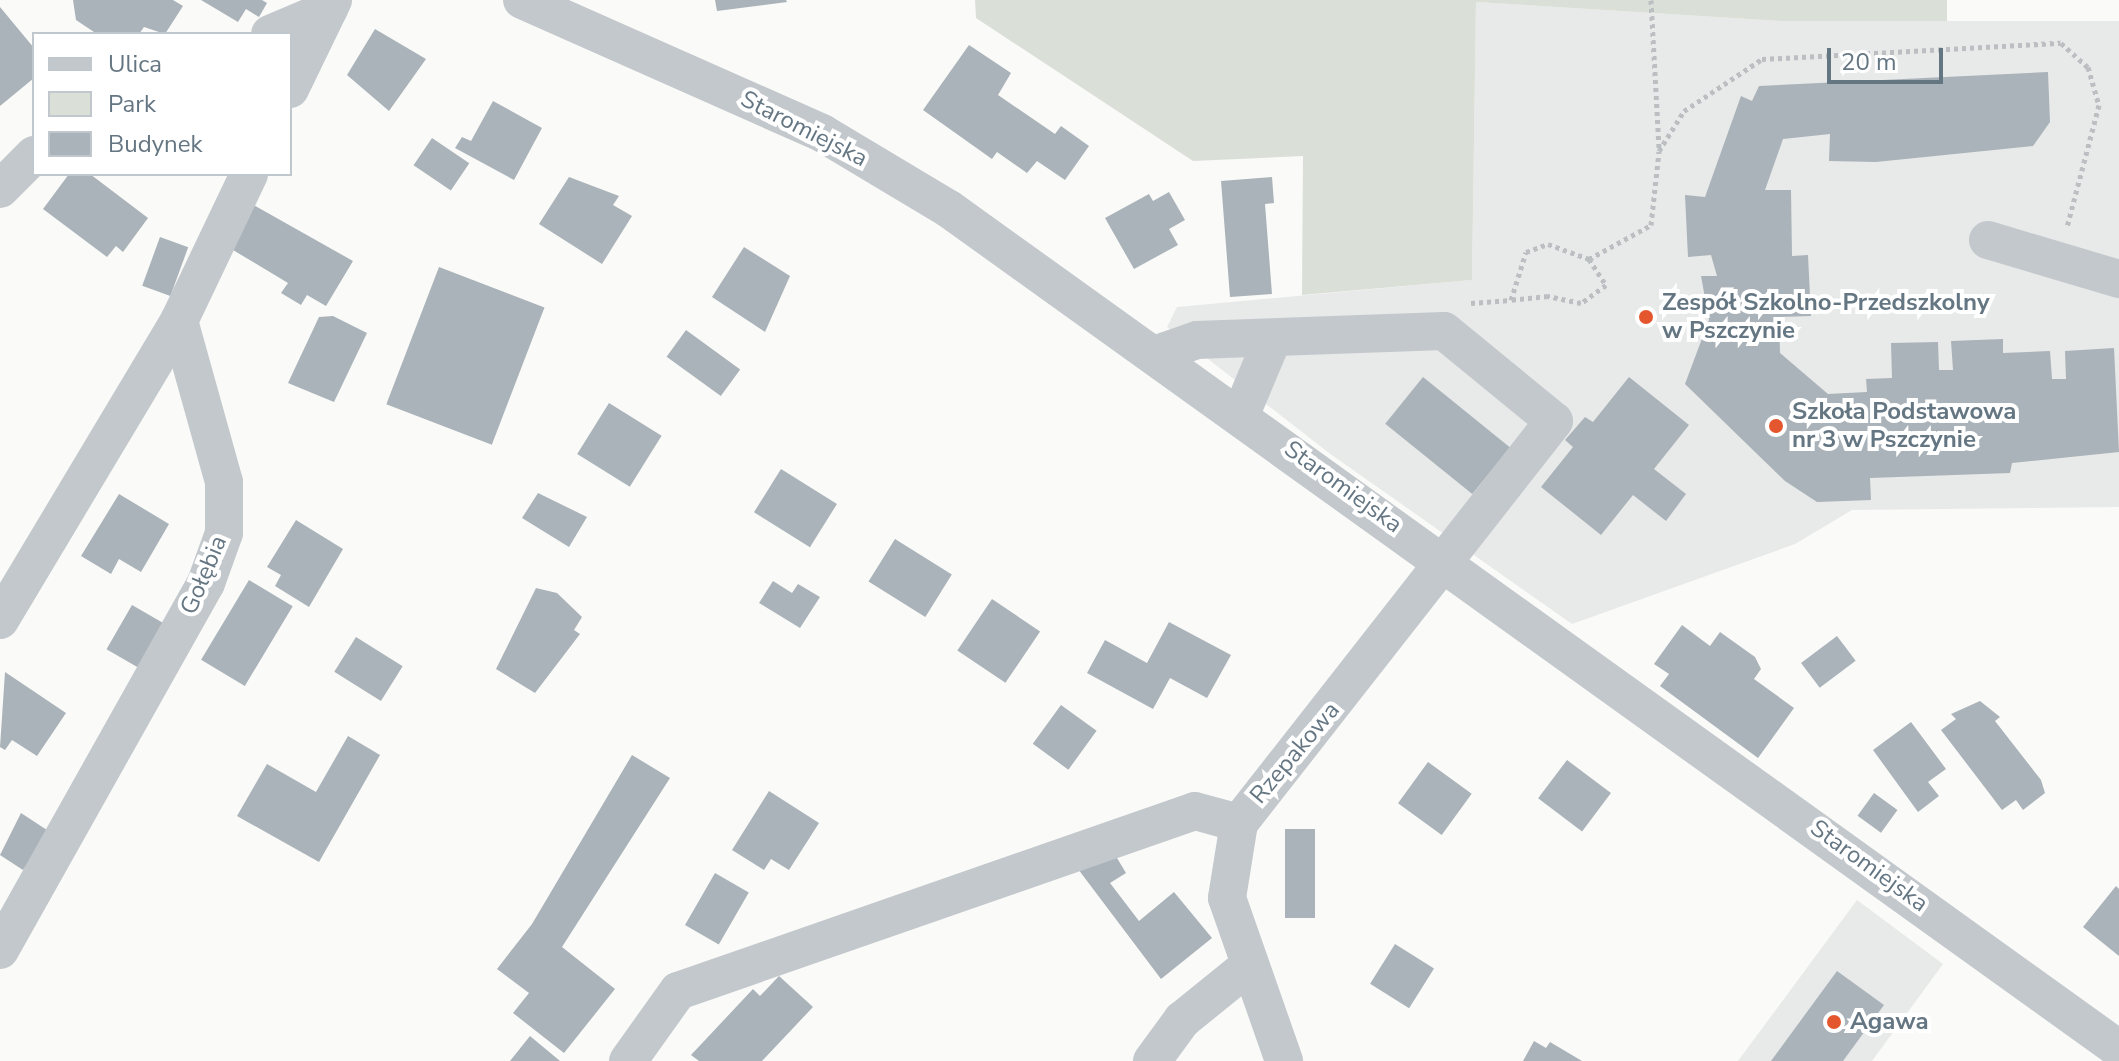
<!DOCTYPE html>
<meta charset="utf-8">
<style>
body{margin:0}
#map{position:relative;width:2119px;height:1061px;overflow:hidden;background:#fafaf8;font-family:"Nunito Sans",sans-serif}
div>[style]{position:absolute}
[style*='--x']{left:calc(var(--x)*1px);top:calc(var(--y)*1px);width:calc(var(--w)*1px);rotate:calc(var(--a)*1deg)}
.built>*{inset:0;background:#e8e9e9}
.green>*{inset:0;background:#dadfd7}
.building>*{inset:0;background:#aab3b9;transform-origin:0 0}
.path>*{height:5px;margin-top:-2.5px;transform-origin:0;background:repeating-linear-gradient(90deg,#bbbfc2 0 4px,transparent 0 8px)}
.minor>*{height:38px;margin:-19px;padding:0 19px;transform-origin:19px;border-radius:19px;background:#c3c8cc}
.dots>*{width:22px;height:22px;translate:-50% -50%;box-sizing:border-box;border:4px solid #fff;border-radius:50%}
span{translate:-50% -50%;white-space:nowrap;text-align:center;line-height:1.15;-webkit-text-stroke:8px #fff;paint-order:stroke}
.street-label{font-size:24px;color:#657683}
.poi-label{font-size:24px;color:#657683;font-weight:700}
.left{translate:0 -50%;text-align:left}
.legend{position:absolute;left:32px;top:32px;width:260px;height:144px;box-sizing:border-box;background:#fff;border:2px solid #c1c8cd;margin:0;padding:10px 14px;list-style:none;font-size:24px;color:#657683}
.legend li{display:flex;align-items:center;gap:16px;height:40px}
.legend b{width:40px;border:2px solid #c1c8cd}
.scale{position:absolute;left:1827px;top:48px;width:116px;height:36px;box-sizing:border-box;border:4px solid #657683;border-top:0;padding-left:10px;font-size:24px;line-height:28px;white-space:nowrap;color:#657683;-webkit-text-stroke:6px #fff;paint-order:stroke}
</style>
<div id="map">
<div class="built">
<div style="clip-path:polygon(1476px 2px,1781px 21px,2119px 21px,2119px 507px,1852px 510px,1795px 544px,1572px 624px,1329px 453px,1167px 327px,1177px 307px,1472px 280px)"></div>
<div style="clip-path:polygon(1857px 900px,1943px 964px,1872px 1061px,1738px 1061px)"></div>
</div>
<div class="green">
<div style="clip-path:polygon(975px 0,1947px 0,1947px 21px,1781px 21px,1476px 2px,1472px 280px,1302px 295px,1303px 156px,1193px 161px,976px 18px)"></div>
</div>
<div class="building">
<div style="clip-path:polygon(73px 0,173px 0,183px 6px,165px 34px,144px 27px,139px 34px,97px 34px,76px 20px)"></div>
<div style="clip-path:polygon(201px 0,262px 0,267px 3px,259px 17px,246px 9px,238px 22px)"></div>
<div style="clip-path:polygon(715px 0,786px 0,787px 2px,717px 11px)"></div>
<div style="clip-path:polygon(0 7px,34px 48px,34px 78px,0 106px)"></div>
<div style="clip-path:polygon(375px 29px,426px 59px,389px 111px,347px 75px)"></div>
<div style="clip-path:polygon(969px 45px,1011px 73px,998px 95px,1055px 134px,1061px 126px,1089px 146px,1065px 180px,1037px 161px,1027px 173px,997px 152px,992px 159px,923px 110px)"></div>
<div style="clip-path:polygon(2048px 72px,2050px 122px,2033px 146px,1876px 162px,1829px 161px,1830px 134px,1783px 139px,1765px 190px,1791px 190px,1792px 256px,1808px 255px,1811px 316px,1779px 317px,1780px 353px,1828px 394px,1867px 392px,1866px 379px,1892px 378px,1891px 343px,1938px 342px,1939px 370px,1953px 370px,1951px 341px,2003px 339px,2003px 353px,2050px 351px,2052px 379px,2066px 379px,2065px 351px,2114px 348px,2119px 452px,2012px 463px,2010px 473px,1870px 478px,1871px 500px,1817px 502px,1785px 481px,1685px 384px,1709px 320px,1701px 276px,1717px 276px,1711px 255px,1688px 257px,1685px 195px,1705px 197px,1741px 96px,1752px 101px,1759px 86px)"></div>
<div style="clip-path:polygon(493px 101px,542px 128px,514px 180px,455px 148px,462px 137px,471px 141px)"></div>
<div style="left:432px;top:138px;width:45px;height:33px;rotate:34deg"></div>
<div style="clip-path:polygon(69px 174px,90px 174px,148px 218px,123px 252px,116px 246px,107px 257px,43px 209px)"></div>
<div style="clip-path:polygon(569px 177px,619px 196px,613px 205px,632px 216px,602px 264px,539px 224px)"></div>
<div style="clip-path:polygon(1272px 177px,1274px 203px,1265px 204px,1272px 294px,1230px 297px,1221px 181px)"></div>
<div style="clip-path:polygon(1169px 192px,1185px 220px,1169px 229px,1178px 245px,1134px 269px,1105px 218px,1149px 194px,1153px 201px)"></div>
<div style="clip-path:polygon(248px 202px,353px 261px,326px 306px,307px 295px,301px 305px,281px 293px,288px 283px,223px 244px)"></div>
<div style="left:160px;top:237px;width:30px;height:52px;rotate:20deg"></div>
<div style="clip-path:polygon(744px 247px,790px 276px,765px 332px,712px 297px)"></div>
<div style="left:439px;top:267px;width:113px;height:147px;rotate:21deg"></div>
<div style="clip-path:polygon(333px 316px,367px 333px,334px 402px,288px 383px,319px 317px)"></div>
<div style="left:686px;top:330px;width:67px;height:33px;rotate:36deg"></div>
<div style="left:1423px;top:377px;width:112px;height:60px;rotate:39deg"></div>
<div style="clip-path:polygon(1629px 377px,1689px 425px,1654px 469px,1686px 494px,1666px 521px,1633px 495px,1601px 535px,1541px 487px,1573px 447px,1565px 440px,1585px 417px,1593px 422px)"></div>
<div style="left:609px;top:403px;width:62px;height:60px;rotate:32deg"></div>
<div style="left:781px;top:469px;width:66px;height:51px;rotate:32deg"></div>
<div style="clip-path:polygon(538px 493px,587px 517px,569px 547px,522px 518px)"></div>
<div style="clip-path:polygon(119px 494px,169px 524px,141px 572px,119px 559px,111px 574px,81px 556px)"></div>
<div style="clip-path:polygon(296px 520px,343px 549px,309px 607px,275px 586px,281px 575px,267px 567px)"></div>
<div style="left:895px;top:539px;width:67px;height:50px;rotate:32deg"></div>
<div style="left:249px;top:580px;width:51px;height:93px;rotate:31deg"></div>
<div style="clip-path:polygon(773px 581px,792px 593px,798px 584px,820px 597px,800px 628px,759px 603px)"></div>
<div style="clip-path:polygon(536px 588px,557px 593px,582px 617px,574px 630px,580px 634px,535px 693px,496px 669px)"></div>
<div style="left:992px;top:599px;width:58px;height:62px;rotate:34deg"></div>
<div style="left:132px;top:605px;width:36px;height:51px;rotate:30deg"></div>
<div style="clip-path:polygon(1169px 622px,1231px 655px,1207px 698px,1170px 678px,1153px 709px,1087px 673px,1105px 640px,1147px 663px)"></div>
<div style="clip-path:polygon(1682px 625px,1710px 646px,1720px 632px,1755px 657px,1761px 669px,1754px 679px,1794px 708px,1758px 758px,1660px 686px,1669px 674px,1654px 664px)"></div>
<div style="left:1837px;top:636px;width:31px;height:45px;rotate:53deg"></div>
<div style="left:356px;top:637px;width:55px;height:41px;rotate:32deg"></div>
<div style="clip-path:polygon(5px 672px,66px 713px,37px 756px,12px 740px,5px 750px,0 747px)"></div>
<div style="clip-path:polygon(1980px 701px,2000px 717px,1995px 721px,2041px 780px,2045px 793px,2023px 810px,2016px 800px,2002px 810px,1941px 730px,1956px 719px,1951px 714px)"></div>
<div style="left:1061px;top:705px;width:44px;height:48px;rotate:36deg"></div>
<div style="clip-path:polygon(1911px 722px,1946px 769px,1928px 782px,1939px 796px,1918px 812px,1873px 750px)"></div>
<div style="clip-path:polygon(348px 736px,380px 755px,319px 862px,237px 816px,267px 764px,316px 792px)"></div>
<div style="clip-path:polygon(632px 755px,670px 778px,562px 947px,615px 989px,564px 1053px,513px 1013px,529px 993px,497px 969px,532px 924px)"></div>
<div style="left:1567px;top:760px;width:55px;height:48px;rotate:37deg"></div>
<div style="left:1428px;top:762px;width:54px;height:51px;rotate:36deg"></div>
<div style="clip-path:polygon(769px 791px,819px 823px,789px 870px,771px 859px,764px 870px,732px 850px)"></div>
<div style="left:1874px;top:793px;width:29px;height:28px;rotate:36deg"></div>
<div style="clip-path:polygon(21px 813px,50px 832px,23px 870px,0 855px)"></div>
<div style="left:1285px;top:829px;width:30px;height:89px"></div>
<div style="clip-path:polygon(1114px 853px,1126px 873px,1110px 883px,1139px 921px,1174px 892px,1212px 938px,1161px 979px,1078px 869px)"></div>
<div style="left:715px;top:873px;width:39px;height:60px;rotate:30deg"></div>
<div style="clip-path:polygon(2116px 886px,2119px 889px,2119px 956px,2083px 927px)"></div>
<div style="left:1395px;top:944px;width:46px;height:47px;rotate:32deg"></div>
<div style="clip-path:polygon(1837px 971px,1884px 1005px,1843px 1061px,1771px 1061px)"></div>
<div style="clip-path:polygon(779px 976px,813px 1007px,762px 1061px,699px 1061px,691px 1055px,753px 989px,760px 996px)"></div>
<div style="clip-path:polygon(530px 1036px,560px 1061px,510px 1061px)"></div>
<div style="clip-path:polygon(1534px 1041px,1546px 1048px,1550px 1042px,1582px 1061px,1523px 1061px)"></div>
</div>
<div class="path">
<div style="--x:1651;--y:0;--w:150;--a:86.9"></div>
<div style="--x:1589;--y:259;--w:71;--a:-28.7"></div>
<div style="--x:1651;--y:225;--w:74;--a:-83.8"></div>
<div style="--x:1659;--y:151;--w:47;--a:-58"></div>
<div style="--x:1684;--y:111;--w:94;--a:-33.7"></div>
<div style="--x:1762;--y:59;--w:299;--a:-3.1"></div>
<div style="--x:2061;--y:43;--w:36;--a:42"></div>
<div style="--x:2088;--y:67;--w:40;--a:74"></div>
<div style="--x:2099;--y:105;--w:126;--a:104.7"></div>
<div style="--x:1471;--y:303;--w:40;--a:-4.3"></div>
<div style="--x:1511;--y:300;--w:50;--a:-72.6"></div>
<div style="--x:1526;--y:252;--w:23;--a:-20"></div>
<div style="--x:1548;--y:244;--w:44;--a:20.1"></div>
<div style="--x:1589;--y:259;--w:31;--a:57"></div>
<div style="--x:1606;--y:285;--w:31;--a:144"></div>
<div style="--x:1581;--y:303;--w:34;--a:-168"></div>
<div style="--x:1548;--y:296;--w:37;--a:174"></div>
</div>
<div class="minor">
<div style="--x:522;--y:0;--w:328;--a:23.9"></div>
<div style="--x:822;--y:133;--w:148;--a:30.9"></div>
<div style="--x:949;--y:209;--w:1440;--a:35.68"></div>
<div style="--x:270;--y:34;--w:64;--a:-23"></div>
<div style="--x:290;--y:89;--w:99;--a:-64.2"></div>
<div style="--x:0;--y:189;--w:48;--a:-45"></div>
<div style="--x:1988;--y:240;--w:137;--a:16.6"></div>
<div style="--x:1157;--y:354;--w:42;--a:-19.3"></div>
<div style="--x:1197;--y:340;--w:247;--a:-2.1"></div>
<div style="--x:1444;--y:331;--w:142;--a:39.3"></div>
<div style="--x:1554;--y:421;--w:511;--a:128.08"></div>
<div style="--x:1239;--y:823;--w:76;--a:99.1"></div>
<div style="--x:1227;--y:898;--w:173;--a:70.7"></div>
<div style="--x:1241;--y:414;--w:82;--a:-67.2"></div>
<div style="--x:0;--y:620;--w:348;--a:-59.1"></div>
<div style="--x:0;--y:950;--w:421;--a:-60.7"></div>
<div style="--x:206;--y:583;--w:53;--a:-70.2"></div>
<div style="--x:224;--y:533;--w:51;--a:-90"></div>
<div style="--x:224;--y:482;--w:167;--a:-105.6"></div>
<div style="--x:179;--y:321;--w:163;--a:-64.5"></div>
<div style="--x:628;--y:1061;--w:86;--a:-54.5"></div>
<div style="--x:678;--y:991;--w:547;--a:-19.2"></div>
<div style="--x:1195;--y:811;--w:46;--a:15.3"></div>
<div style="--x:1152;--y:1061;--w:51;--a:-53.8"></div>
<div style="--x:1182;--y:1020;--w:87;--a:-39"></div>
</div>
<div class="dots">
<div style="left:1646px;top:317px;background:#e4572e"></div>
<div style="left:1776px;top:426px;background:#e4572e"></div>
<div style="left:1834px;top:1022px;background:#e4572e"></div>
</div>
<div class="street-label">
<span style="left:804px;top:129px;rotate:27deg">Staromiejska</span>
<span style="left:1343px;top:487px;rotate:36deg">Staromiejska</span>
<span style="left:204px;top:575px;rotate:-67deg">Gołębia</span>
<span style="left:1295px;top:753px;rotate:-50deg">Rzepakowa</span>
<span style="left:1869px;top:866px;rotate:36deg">Staromiejska</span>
</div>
<div class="poi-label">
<span class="left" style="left:1662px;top:317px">Zespół Szkolno-Przedszkolny<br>w Pszczynie</span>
<span class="left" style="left:1792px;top:426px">Szkoła Podstawowa<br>nr 3 w Pszczynie</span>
<span class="left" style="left:1850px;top:1022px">Agawa</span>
</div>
<ul class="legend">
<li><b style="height:10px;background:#c3c8cc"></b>Ulica</li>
<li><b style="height:22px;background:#dadfd7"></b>Park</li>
<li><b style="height:22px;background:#aab3b9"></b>Budynek</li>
</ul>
<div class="scale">20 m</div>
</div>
